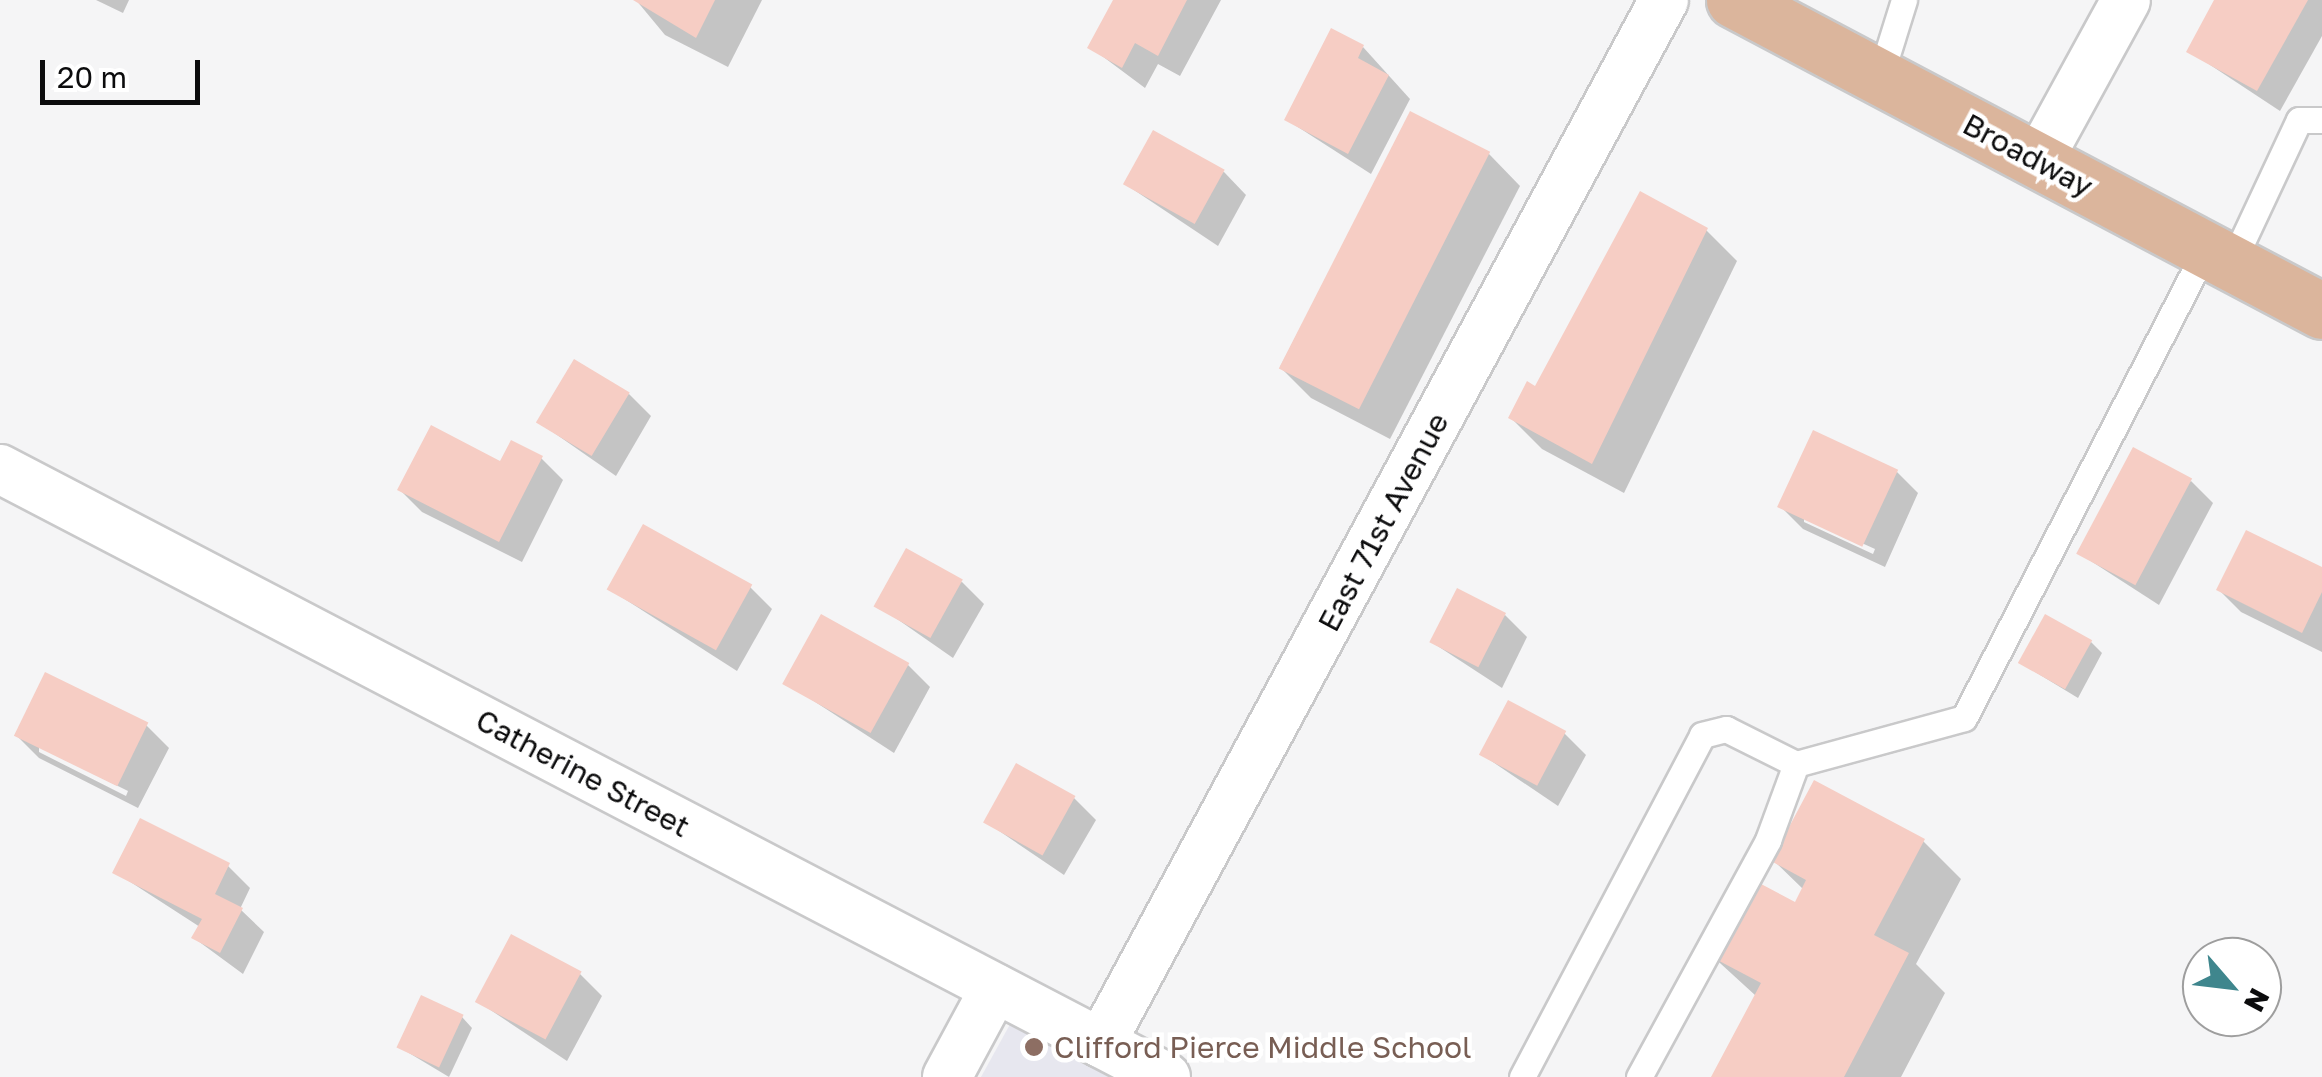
<!DOCTYPE html>
<style>
body{margin:0}
#map{position:relative;width:2322px;height:1077px;overflow:hidden;background:#f5f5f6;font-family:"Golos Text",sans-serif}
div>[style]{position:absolute}
[style*='--x']{left:calc(var(--x)*1px);top:calc(var(--y)*1px);width:calc(var(--w)*1px);rotate:calc(var(--a)*1deg)}
.built>*{inset:0;background:#e7e7ef}
.shadow>*{inset:0;background:#0003}
.building>*{inset:0;background:#f6cdc4;transform-origin:0 0}
.roads{filter:drop-shadow(2px 0 #c9c9ca) drop-shadow(-2px 0 #c9c9ca) drop-shadow(0 2px #c9c9ca) drop-shadow(0 -2px #c9c9ca)}
.lane>*{height:25px;margin:-12.5px;padding:0 12.5px;transform-origin:12.5px;border-radius:12.5px;background:#fff}
.street>*{height:48px;margin:-24px;padding:0 24px;transform-origin:24px;border-radius:24px;background:#fff}
.primary>*{height:55px;margin:-27.5px;padding:0 27.5px;transform-origin:27.5px;border-radius:27.5px;background:#dbb59c}
.dots>*{width:28px;height:28px;translate:-50% -50%;box-sizing:border-box;border:5px solid #fff;border-radius:50%}
span{translate:-50% -50%;white-space:nowrap;text-align:center;line-height:1.15;-webkit-text-stroke:9px #fff;paint-order:stroke}
.street-label{font-size:30px;color:#0c0c0d}
.education-label{font-size:30px;color:#785e54}
.left{translate:0 -50%;text-align:left}
.north{position:absolute;left:2182px;top:937px;width:100px;height:100px;box-sizing:border-box;background:#fff;border:2px solid #9e9e9e;border-radius:50%;rotate:118deg;font-size:28px;font-weight:700;line-height:40px;text-align:center;color:#0c0c0d}
.north::after{content:'';display:block;margin:auto;width:35px;height:45px;background:#3f868d;clip-path:polygon(50% 0,100% 100%,50% 72%,0 100%)}
.scale{position:absolute;left:40px;top:60px;width:160px;height:45px;box-sizing:border-box;border:5px solid #0c0c0d;border-top:0;padding-left:12px;font-size:30px;line-height:35px;white-space:nowrap;color:#0c0c0d;-webkit-text-stroke:8px #fff;paint-order:stroke}
</style>
<div id="map">
<div class="built">
<div style="clip-path:polygon(1014px 1017px,1126px 1077px,981px 1077px)"></div>
</div>
<div class="shadow">
<div style="clip-path:polygon(96px 0,129px 0,123px 13px)"></div>
<div style="clip-path:polygon(636px 0,762px 0,728px 67px,665px 35px)"></div>
<div style="clip-path:polygon(1115px 0,1221px 0,1180px 76px,1158px 64px,1145px 88px,1090px 47px)"></div>
<div style="clip-path:polygon(2217px 0,2322px 0,2322px 36px,2280px 111px,2189px 51px)"></div>
<div style="clip-path:polygon(1363px 47px,1410px 99px,1371px 174px,1287px 120px)"></div>
<div style="clip-path:polygon(1411px 115px,1489px 154px,1520px 186px,1390px 439px,1311px 398px,1280px 367px)"></div>
<div style="clip-path:polygon(1224px 172px,1246px 195px,1218px 246px,1125px 184px)"></div>
<div style="clip-path:polygon(1706px 230px,1737px 261px,1624px 493px,1542px 449px,1511px 418px)"></div>
<div style="clip-path:polygon(629px 394px,651px 416px,616px 476px,540px 423px)"></div>
<div style="clip-path:polygon(541px 458px,563px 480px,522px 562px,422px 512px,400px 490px)"></div>
<div style="clip-path:polygon(evenodd,1896px 471px,1918px 493px,1885px 567px,1803px 529px,1781px 507px,1896px 471px,1804px 517px,1875px 549px,1873px 554px,1804px 522px,1804px 517px)"></div>
<div style="clip-path:polygon(2191px 481px,2213px 503px,2159px 605px,2080px 554px)"></div>
<div style="clip-path:polygon(2322px 570px,2322px 652px,2241px 612px,2219px 590px)"></div>
<div style="clip-path:polygon(962px 582px,984px 604px,953px 658px,877px 605px)"></div>
<div style="clip-path:polygon(750px 587px,772px 609px,737px 671px,609px 589px)"></div>
<div style="clip-path:polygon(1505px 615px,1527px 637px,1502px 688px,1433px 643px)"></div>
<div style="clip-path:polygon(2091px 642px,2102px 653px,2078px 698px,2022px 664px)"></div>
<div style="clip-path:polygon(908px 665px,930px 687px,894px 753px,786px 683px)"></div>
<div style="clip-path:polygon(evenodd,146px 725px,169px 748px,138px 808px,39px 758px,17px 736px,146px 725px,39px 747px,128px 791px,126px 796px,39px 752px,39px 747px)"></div>
<div style="clip-path:polygon(1564px 733px,1586px 755px,1558px 806px,1481px 754px)"></div>
<div style="clip-path:polygon(1074px 798px,1096px 820px,1064px 875px,986px 822px)"></div>
<div style="clip-path:polygon(1923px 841px,1961px 879px,1916px 964px,1945px 993px,1901px 1077px,1714px 1077px,1756px 996px,1709px 953px,1796px 906px,1804px 890px,1774px 861px)"></div>
<div style="clip-path:polygon(228px 866px,250px 888px,240px 909px,264px 932px,243px 974px,194px 938px,200px 927px,115px 872px)"></div>
<div style="clip-path:polygon(580px 974px,602px 996px,567px 1061px,477px 1001px)"></div>
<div style="clip-path:polygon(462px 1017px,472px 1028px,449px 1077px,399px 1047px)"></div>
</div>
<div class="building">
<div style="clip-path:polygon(633px 0,715px 0,696px 38px)"></div>
<div style="clip-path:polygon(1113px 0,1187px 0,1158px 56px,1135px 43px,1122px 68px,1087px 48px)"></div>
<div style="clip-path:polygon(2214px 0,2308px 0,2257px 91px,2186px 52px)"></div>
<div style="clip-path:polygon(1331px 28px,1364px 45px,1358px 58px,1389px 75px,1348px 154px,1284px 120px)"></div>
<div style="left:1410px;top:111px;width:90px;height:289px;rotate:27deg"></div>
<div style="left:1153px;top:130px;width:82px;height:62px;rotate:29deg"></div>
<div style="clip-path:polygon(1640px 191px,1708px 228px,1592px 464px,1508px 418px,1527px 381px,1535px 386px)"></div>
<div style="left:574px;top:359px;width:65px;height:74px;rotate:31deg"></div>
<div style="clip-path:polygon(431px 425px,500px 461px,511px 440px,543px 456px,499px 542px,397px 490px)"></div>
<div style="left:1813px;top:430px;width:94px;height:85px;rotate:25deg"></div>
<div style="left:2133px;top:447px;width:67px;height:121px;rotate:28deg"></div>
<div style="left:643px;top:524px;width:125px;height:75px;rotate:29deg"></div>
<div style="clip-path:polygon(2246px 530px,2322px 567px,2322px 592px,2302px 633px,2216px 590px)"></div>
<div style="left:906px;top:548px;width:65px;height:67px;rotate:29deg"></div>
<div style="left:1457px;top:588px;width:55px;height:61px;rotate:27deg"></div>
<div style="left:821px;top:614px;width:101px;height:80px;rotate:29deg"></div>
<div style="left:2045px;top:614px;width:54px;height:56px;rotate:29deg"></div>
<div style="left:45px;top:672px;width:115px;height:71px;rotate:26deg"></div>
<div style="left:1508px;top:700px;width:66px;height:62px;rotate:28deg"></div>
<div style="left:1016px;top:763px;width:68px;height:68px;rotate:29deg"></div>
<div style="clip-path:polygon(1814px 780px,1925px 839px,1874px 935px,1909px 953px,1844px 1077px,1711px 1077px,1761px 983px,1706px 954px,1746px 876px,1795px 902px,1806px 880px,1771px 861px)"></div>
<div style="clip-path:polygon(140px 818px,230px 863px,215px 894px,243px 908px,220px 953px,191px 938px,202px 919px,112px 873px)"></div>
<div style="left:511px;top:934px;width:80px;height:77px;rotate:28deg"></div>
<div style="left:421px;top:995px;width:47px;height:58px;rotate:25deg"></div>
</div>
<div class="roads">
<div class="lane">
<div style="--x:1880;--y:77;--w:81;--a:-72.7"></div>
<div style="--x:2232;--y:263;--w:158;--a:-64.9"></div>
<div style="--x:2299;--y:120;--w:23;--a:0"></div>
<div style="--x:1522;--y:1077;--w:386;--a:-62.2"></div>
<div style="--x:1702;--y:735;--w:25;--a:-14"></div>
<div style="--x:1726;--y:729;--w:78;--a:26.6"></div>
<div style="--x:1796;--y:764;--w:174;--a:-15.3"></div>
<div style="--x:1964;--y:718;--w:528;--a:-62.71"></div>
<div style="--x:1639;--y:1077;--w:270;--a:-61.4"></div>
<div style="--x:1768;--y:840;--w:81;--a:-69.8"></div>
</div>
<div class="street">
<div style="--x:2038;--y:161;--w:183;--a:-61.3"></div>
<div style="--x:0;--y:469;--w:1315;--a:27.54"></div>
<div style="--x:1101;--y:1043;--w:1185;--a:-61.64"></div>
<div style="--x:947;--y:1077;--w:101;--a:-61.7"></div>
</div>
<div class="primary">
<div style="--x:1734;--y:0;--w:665;--a:27.87"></div>
</div>
</div>
<div class="dots">
<div style="left:1034px;top:1047px;background:#8d6e63"></div>
</div>
<div class="street-label">
<span style="left:2028px;top:155px;rotate:28deg">Broadway</span>
<span style="left:1383px;top:522px;rotate:-62deg">East 71st Avenue</span>
<span style="left:583px;top:773px;rotate:28deg">Catherine Street</span>
</div>
<div class="education-label">
<span class="left" style="left:1054px;top:1047px">Clifford Pierce Middle School</span>
</div>
<div class="north">N</div>
<div class="scale">20 m</div>
</div>
